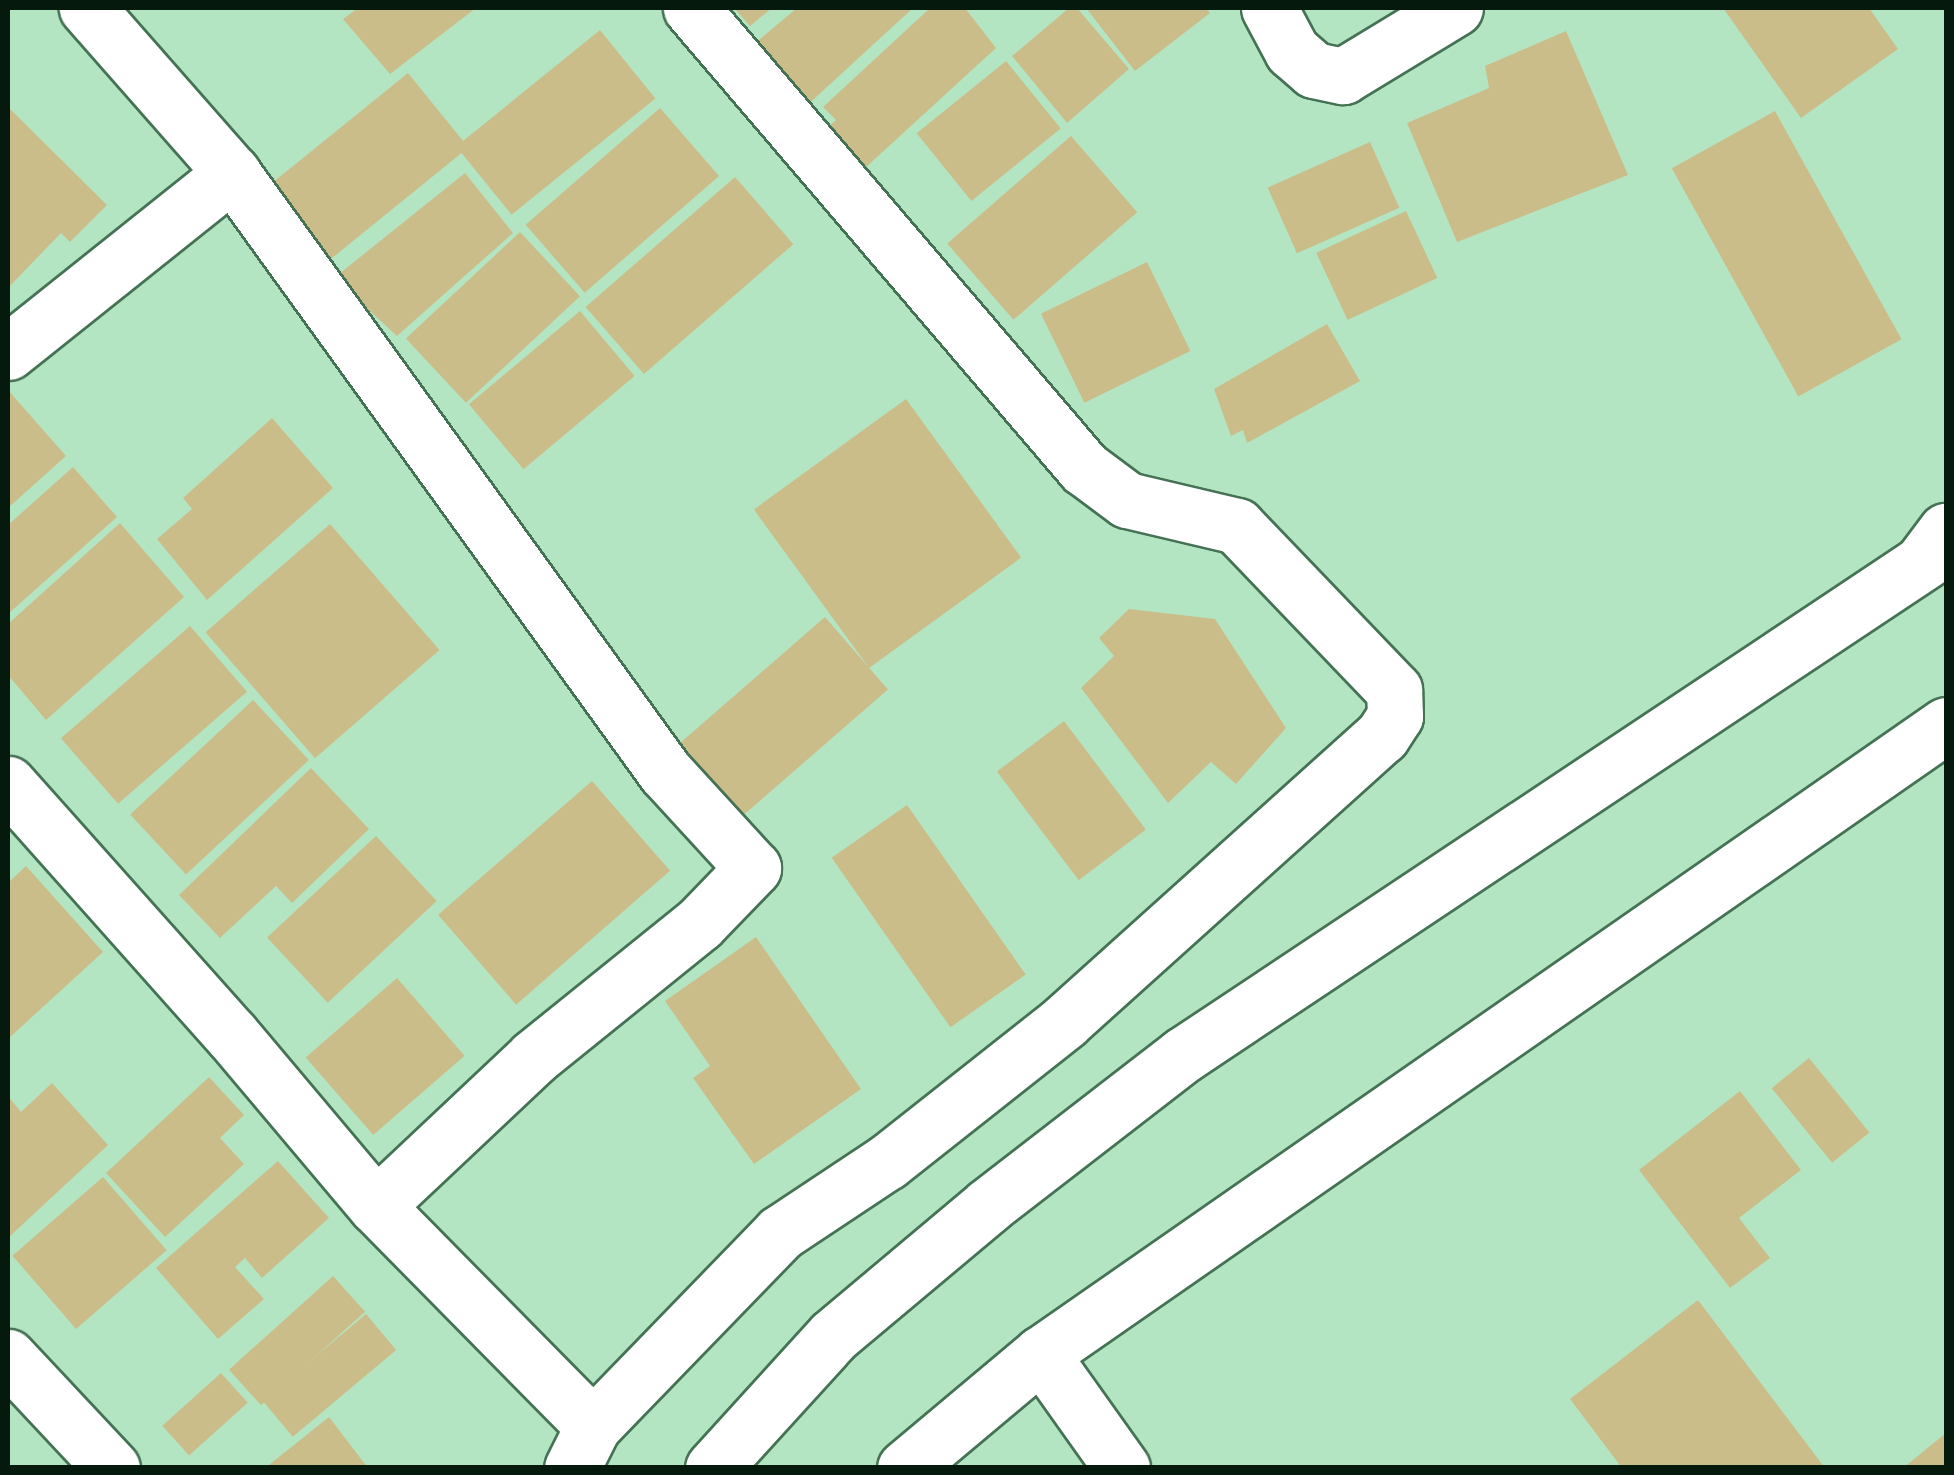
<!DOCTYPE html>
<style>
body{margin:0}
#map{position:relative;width:1954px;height:1475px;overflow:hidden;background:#b4e5c3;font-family:Cabin,sans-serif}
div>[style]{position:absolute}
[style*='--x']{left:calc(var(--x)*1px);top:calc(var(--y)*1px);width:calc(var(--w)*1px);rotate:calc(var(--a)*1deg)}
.building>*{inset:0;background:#cbbd8a;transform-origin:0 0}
.roads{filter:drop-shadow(2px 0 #457254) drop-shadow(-2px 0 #457254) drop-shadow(0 2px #457254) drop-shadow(0 -2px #457254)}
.minor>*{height:55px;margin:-27.5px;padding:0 27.5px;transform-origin:27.5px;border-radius:27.5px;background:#fff}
.major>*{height:55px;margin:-27.5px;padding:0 27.5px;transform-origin:27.5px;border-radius:27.5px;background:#fff}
.highway>*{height:55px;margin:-27.5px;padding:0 27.5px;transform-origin:27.5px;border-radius:27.5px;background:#fff}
span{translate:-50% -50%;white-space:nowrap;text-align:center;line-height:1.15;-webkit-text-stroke:8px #b4e5c3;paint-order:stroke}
.frame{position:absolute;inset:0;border:10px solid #06190d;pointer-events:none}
</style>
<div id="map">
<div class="building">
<div style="clip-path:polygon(358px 8px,476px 8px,390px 74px,343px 19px)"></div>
<div style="clip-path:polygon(734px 8px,772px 8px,750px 26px)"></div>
<div style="clip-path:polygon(797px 8px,913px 8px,802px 110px,754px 44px)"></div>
<div style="clip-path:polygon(930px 8px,965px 8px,996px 48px,864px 169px,827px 128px,836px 120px,823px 107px)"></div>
<div style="clip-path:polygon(1069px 8px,1077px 8px,1129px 69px,1067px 123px,1012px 56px)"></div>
<div style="clip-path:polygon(1086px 8px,1206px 8px,1210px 13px,1135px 71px)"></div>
<div style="clip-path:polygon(1723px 8px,1869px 8px,1898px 49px,1801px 118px)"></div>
<div style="left:600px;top:30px;width:88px;height:185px;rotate:51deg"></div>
<div style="clip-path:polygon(1566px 31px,1628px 175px,1457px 242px,1407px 123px,1489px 88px,1485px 66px)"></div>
<div style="left:1006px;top:61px;width:87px;height:115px;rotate:51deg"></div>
<div style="left:408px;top:73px;width:96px;height:192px;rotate:51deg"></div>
<div style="clip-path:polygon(9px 108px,107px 205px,70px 242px,61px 233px,8px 288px)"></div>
<div style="left:660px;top:108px;width:90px;height:178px;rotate:49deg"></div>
<div style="left:1775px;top:111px;width:261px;height:118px;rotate:61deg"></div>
<div style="left:1071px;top:136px;width:101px;height:164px;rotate:49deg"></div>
<div style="left:1370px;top:142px;width:72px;height:112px;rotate:66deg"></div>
<div style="clip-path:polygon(465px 173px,513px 233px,397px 336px,334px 278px)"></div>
<div style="left:735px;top:177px;width:89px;height:198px;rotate:49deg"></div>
<div style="left:1406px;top:211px;width:74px;height:99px;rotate:65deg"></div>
<div style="left:520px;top:232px;width:88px;height:156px;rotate:47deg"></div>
<div style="left:1147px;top:262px;width:99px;height:118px;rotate:64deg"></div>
<div style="left:580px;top:311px;width:85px;height:145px;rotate:50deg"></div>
<div style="clip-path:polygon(1327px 324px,1360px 381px,1247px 443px,1243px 430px,1231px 436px,1214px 389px)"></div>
<div style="clip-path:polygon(8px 390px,66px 456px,8px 508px)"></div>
<div style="left:906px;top:399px;width:196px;height:188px;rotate:54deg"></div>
<div style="clip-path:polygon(272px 418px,333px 488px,207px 600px,157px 539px,192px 509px,183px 498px)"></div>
<div style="clip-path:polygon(73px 467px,117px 517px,8px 614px,8px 525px)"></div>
<div style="clip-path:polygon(120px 523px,184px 597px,46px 720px,8px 675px,8px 624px)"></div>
<div style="left:330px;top:524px;width:167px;height:165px;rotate:49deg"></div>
<div style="clip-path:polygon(1129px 609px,1215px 619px,1286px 728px,1236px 784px,1211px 762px,1168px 803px,1081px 688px,1114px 656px,1099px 638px)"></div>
<div style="left:825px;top:617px;width:96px;height:202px;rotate:49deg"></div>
<div style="left:190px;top:626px;width:87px;height:171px;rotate:49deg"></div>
<div style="left:253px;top:700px;width:82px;height:168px;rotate:47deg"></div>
<div style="left:1064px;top:721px;width:136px;height:84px;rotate:53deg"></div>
<div style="clip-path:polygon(311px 768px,369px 829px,292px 903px,276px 886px,220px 938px,179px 895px)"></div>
<div style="left:592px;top:781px;width:119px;height:204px;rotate:49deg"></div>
<div style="left:907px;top:805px;width:207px;height:92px;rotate:55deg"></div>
<div style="left:376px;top:836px;width:89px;height:149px;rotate:47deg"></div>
<div style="clip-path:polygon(26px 866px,103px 952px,8px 1039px,8px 883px)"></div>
<div style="clip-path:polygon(756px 937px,861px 1089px,754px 1164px,693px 1078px,710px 1066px,665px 1001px)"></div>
<div style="left:397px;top:978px;width:103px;height:121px;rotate:49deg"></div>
<div style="left:1809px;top:1058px;width:96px;height:48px;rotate:51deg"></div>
<div style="clip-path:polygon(209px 1077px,244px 1115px,220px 1138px,244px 1164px,165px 1237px,106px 1173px)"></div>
<div style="clip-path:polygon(52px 1083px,108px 1145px,8px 1238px,8px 1096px,21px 1112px)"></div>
<div style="clip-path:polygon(1740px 1091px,1801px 1170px,1739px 1218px,1770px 1258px,1730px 1288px,1639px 1170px)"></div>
<div style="clip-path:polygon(278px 1161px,329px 1218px,262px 1278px,245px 1258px,235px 1267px,264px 1299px,218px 1339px,156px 1268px)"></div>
<div style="left:103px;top:1177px;width:97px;height:120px;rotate:49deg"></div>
<div style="left:333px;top:1276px;width:48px;height:140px;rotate:48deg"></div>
<div style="clip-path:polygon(1698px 1300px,1825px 1468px,1622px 1468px,1570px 1399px)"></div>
<div style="left:366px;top:1314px;width:47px;height:135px;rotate:50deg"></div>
<div style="left:221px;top:1373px;width:40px;height:79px;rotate:48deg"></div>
<div style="clip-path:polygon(329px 1417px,368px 1468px,265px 1468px)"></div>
<div style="clip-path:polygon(1946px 1433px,1946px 1468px,1903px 1468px)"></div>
</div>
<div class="roads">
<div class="minor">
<div style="--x:1269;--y:8;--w:49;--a:61.9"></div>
<div style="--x:1292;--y:51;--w:29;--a:41"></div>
<div style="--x:1314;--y:70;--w:30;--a:12"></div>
<div style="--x:1343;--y:76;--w:131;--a:-31.3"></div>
<div style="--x:8;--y:352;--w:287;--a:-38.6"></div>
<div style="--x:8;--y:784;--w:335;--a:48.3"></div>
<div style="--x:231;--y:1034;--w:225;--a:49.9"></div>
<div style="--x:376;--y:1206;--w:217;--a:-43.3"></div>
<div style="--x:534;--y:1057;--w:212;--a:-38.9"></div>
<div style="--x:699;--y:924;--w:78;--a:-46"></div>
<div style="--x:753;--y:868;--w:130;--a:-132.5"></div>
<div style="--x:665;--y:772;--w:739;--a:-125.86"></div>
<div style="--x:232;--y:173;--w:220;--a:-131.3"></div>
<div style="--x:376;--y:1206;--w:309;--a:45.4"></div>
<div style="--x:1041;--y:1354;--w:140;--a:54.6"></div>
<div style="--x:8;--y:1357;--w:152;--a:46.9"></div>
<div style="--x:572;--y:1468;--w:47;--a:-63.4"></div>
<div style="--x:593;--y:1426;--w:269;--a:-45.9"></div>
<div style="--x:780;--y:1233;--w:128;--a:-33.6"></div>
<div style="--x:887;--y:1162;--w:226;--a:-38.3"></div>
<div style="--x:1064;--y:1022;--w:428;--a:-42"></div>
<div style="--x:1382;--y:736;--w:24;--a:-57"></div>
<div style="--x:1395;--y:716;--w:26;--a:-92"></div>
<div style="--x:1394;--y:690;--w:227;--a:-133.8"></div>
<div style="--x:1237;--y:526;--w:113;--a:-166.7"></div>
<div style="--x:1127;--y:500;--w:54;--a:-143.3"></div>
<div style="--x:1084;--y:468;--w:605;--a:-130.51"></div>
</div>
<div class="major">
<div style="--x:713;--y:1468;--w:178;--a:-47.7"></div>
<div style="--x:833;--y:1336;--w:204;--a:-40"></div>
<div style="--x:989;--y:1205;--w:245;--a:-37.7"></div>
<div style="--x:1183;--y:1055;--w:917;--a:-33.66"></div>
<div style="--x:905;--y:1468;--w:177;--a:-40"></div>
<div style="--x:1041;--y:1354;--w:1102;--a:-34.8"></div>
</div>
<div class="highway">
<div style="--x:1923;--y:561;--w:38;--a:-53"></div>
</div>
</div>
<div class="frame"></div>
</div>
